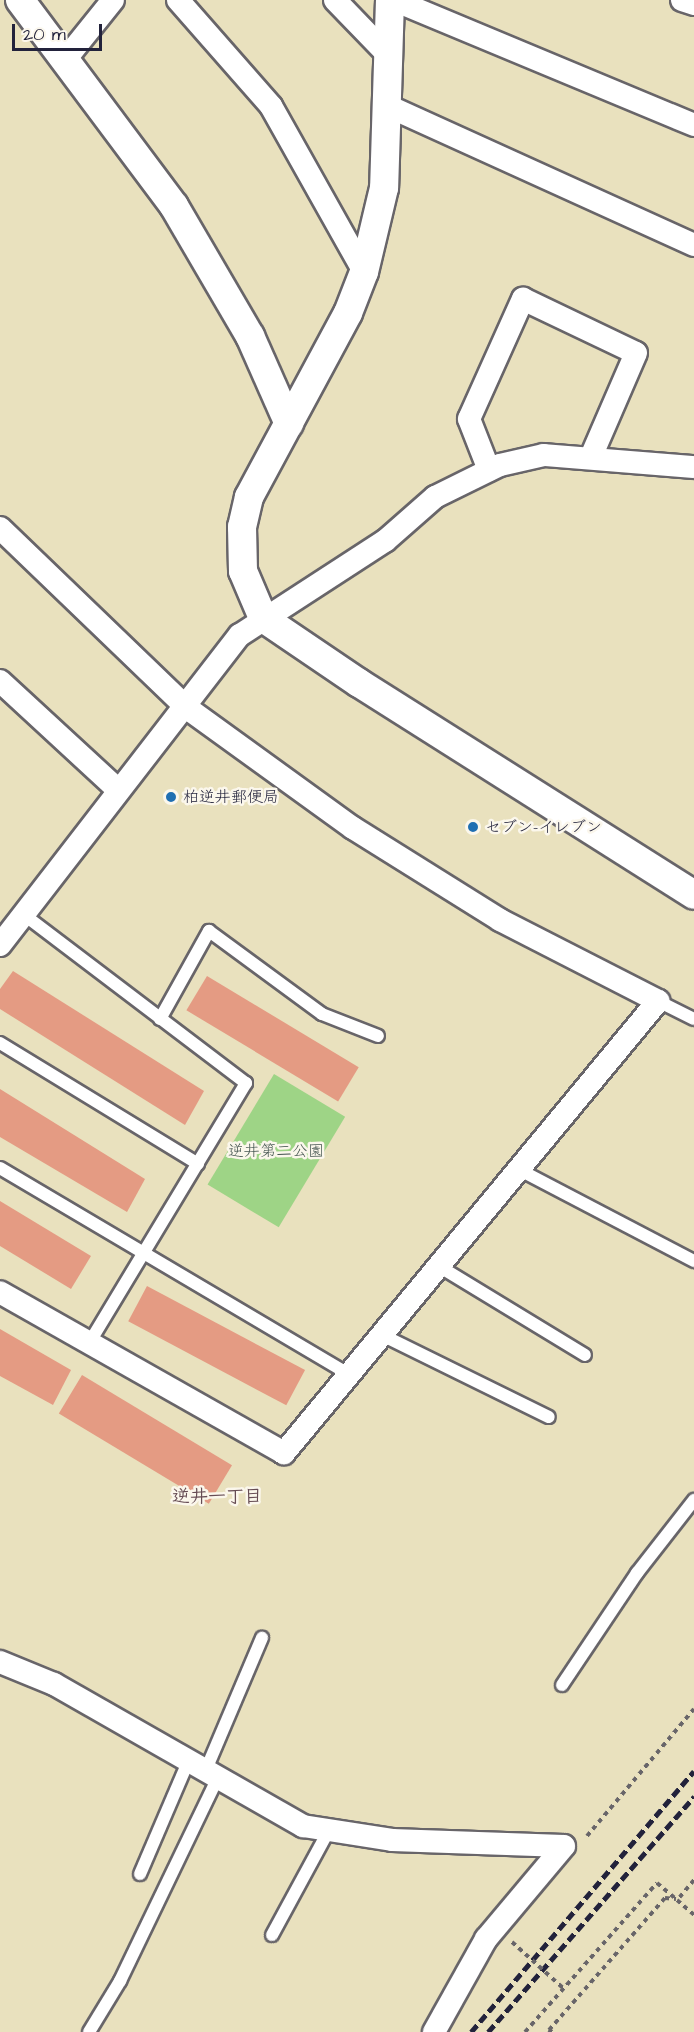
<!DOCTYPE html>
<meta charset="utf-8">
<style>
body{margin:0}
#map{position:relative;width:694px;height:2032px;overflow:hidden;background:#e9e1be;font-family:"Architects Daughter","Klee One",sans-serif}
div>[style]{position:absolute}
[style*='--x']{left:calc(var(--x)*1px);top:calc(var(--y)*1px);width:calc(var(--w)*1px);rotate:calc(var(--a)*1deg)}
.green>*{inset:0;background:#9ed486;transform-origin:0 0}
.building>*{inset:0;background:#e49b83;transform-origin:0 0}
.path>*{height:4px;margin-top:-2px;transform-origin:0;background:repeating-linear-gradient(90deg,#686569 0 4.5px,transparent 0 9px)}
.roads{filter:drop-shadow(2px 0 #686569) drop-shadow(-2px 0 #686569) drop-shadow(0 2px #686569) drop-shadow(0 -2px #686569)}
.service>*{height:12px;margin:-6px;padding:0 6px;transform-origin:6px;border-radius:6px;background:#fff}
.minor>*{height:22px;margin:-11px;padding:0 11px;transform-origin:11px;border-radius:11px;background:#fff}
.tertiary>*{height:28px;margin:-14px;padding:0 14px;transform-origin:14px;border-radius:14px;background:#fff}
.rail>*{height:4.5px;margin-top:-2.25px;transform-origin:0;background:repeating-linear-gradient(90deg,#22223b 0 9px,transparent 0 13.5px)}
.path-bridge>*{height:4px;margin-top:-2px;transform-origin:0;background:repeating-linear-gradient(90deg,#686569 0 4.5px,transparent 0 9px)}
.dots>*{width:16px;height:16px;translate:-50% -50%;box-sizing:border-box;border:3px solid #fbf7ec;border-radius:50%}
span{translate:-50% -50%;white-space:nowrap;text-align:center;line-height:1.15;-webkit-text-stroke:5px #fbf7ec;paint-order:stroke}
.poi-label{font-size:16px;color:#22223b}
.left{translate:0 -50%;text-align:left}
.park-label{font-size:16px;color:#475752}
.neighbourhood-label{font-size:18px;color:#664c54;font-weight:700}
.scale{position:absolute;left:12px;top:24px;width:90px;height:27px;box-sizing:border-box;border:3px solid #22223b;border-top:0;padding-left:8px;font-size:18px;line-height:21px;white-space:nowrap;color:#22223b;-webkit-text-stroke:4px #fbf7ec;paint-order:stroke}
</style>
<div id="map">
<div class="green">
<div style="left:274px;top:1074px;width:83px;height:129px;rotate:31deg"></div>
</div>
<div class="building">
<div style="clip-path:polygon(13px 971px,204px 1091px,185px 1125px,0 1009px,0 989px)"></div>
<div style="left:207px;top:976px;width:177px;height:40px;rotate:31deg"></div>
<div style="clip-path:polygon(0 1089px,145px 1179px,127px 1212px,0 1137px)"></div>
<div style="clip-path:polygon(0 1201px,91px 1256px,71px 1289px,0 1246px)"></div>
<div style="left:147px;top:1286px;width:179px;height:40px;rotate:28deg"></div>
<div style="clip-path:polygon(0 1329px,71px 1370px,53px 1405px,0 1376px)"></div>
<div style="left:82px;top:1375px;width:175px;height:45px;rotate:31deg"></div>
</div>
<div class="path">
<div style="--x:587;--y:1836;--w:166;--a:-49.9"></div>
<div style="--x:694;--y:1880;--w:26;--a:130"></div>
<div style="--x:677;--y:1900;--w:23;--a:41"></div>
<div style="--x:525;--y:2032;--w:199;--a:-48.5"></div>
<div style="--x:657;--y:1883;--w:26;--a:40"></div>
<div style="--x:552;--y:2032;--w:4;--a:-146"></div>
<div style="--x:549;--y:2030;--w:176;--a:-48.7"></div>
<div style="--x:665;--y:1898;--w:11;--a:5"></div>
</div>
<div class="roads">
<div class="service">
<div style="--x:23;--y:914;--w:280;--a:37.2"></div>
<div style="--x:246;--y:1083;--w:304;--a:121.1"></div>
<div style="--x:658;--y:1001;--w:40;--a:26.6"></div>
<div style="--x:160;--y:1019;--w:101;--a:-60.9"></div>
<div style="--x:209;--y:931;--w:140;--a:36.3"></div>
<div style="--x:322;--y:1014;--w:60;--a:21.4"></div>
<div style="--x:0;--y:1043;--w:232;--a:31.4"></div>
<div style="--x:0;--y:1168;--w:404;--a:30.6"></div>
<div style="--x:518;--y:1169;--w:199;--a:27.6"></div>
<div style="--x:437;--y:1265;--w:173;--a:31.3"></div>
<div style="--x:380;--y:1334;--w:188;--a:26.2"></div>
<div style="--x:562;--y:1685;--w:135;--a:-56.2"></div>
<div style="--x:637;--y:1573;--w:93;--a:-52"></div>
<div style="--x:205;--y:1772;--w:146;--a:-67"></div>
<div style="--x:140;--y:1874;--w:122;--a:-66.8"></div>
<div style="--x:272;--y:1935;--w:119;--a:-61.5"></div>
<div style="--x:89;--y:2032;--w:60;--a:-58.7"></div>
<div style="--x:120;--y:1981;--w:224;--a:-64.3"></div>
</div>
<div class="minor">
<div style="--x:178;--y:0;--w:141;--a:48.7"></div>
<div style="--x:271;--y:106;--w:190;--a:60.7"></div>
<div style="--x:335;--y:0;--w:78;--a:46"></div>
<div style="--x:394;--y:0;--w:325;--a:22.6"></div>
<div style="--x:682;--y:0;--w:13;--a:18"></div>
<div style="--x:64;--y:61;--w:78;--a:-51.2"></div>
<div style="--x:390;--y:107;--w:334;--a:24.4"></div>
<div style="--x:489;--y:470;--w:55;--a:-111.4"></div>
<div style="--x:469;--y:419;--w:132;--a:-65.8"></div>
<div style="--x:523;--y:299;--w:125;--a:25.5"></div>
<div style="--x:636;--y:353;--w:113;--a:113.4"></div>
<div style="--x:0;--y:528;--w:260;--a:43.9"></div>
<div style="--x:187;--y:708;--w:205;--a:35.9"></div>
<div style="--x:353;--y:828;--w:173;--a:32"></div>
<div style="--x:500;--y:920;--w:178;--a:27.1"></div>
<div style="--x:658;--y:1001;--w:587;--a:129.61"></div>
<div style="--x:284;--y:1453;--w:326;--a:-150.5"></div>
<div style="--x:0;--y:681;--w:161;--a:42.7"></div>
<div style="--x:0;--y:945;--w:392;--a:-52.3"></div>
<div style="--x:240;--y:635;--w:173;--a:-33"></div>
<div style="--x:385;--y:541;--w:67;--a:-41.3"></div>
<div style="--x:435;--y:497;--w:72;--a:-26.2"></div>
<div style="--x:500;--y:465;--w:45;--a:-12.8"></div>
<div style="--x:544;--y:455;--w:150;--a:4.6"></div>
<div style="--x:0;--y:1662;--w:58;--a:22.2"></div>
<div style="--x:54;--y:1684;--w:287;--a:29.7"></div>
<div style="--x:303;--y:1826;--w:90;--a:8.9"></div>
<div style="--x:392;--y:1840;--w:172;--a:2"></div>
<div style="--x:434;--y:2032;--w:107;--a:-60.8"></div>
<div style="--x:486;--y:1939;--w:121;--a:-50"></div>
</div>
<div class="tertiary">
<div style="--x:20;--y:0;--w:257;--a:53.2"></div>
<div style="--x:174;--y:206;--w:151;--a:59.7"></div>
<div style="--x:250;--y:336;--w:96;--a:66.1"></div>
<div style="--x:390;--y:0;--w:188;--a:91.8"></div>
<div style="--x:384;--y:188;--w:86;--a:103.4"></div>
<div style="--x:364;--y:272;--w:44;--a:111.3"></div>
<div style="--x:348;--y:313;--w:209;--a:118.3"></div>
<div style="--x:249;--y:497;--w:31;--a:103"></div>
<div style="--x:242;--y:527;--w:44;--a:88.7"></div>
<div style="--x:243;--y:571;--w:51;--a:66.9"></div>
<div style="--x:263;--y:618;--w:116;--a:34.1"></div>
<div style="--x:359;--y:683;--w:396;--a:32.3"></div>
</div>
</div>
<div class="rail">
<div style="--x:471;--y:2032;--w:343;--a:-49.5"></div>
<div style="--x:488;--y:2032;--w:313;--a:-48.8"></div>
</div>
<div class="path-bridge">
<div style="--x:512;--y:1942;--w:69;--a:42"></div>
</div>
<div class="dots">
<div style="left:171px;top:797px;background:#1f6fb2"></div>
<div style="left:473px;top:827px;background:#1f6fb2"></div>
</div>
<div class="poi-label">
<span class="left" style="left:183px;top:797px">柏逆井郵便局</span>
<span class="left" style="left:485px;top:827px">セブン-イレブン</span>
</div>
<div class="park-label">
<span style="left:276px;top:1151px">逆井第二公園</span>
</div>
<div class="neighbourhood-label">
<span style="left:217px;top:1497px">逆井一丁目</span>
</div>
<div class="scale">20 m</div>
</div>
